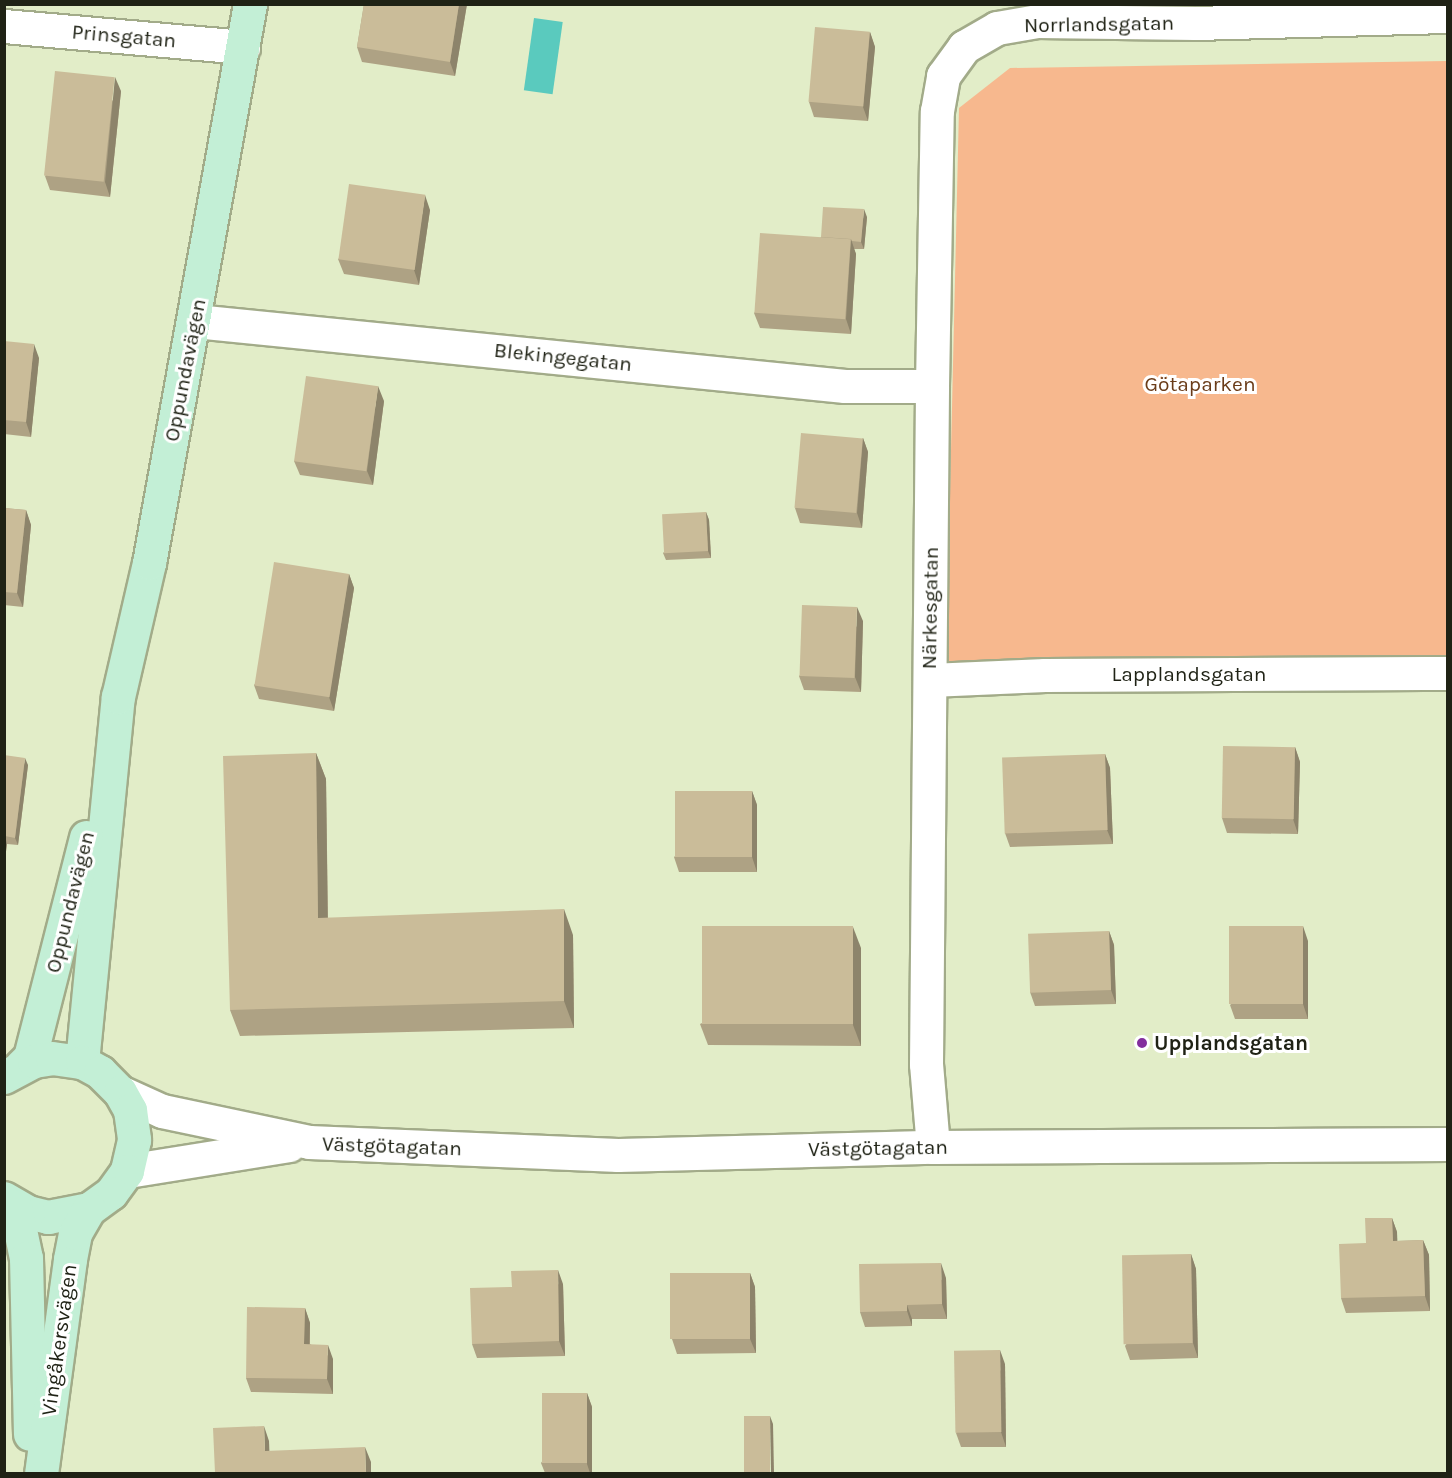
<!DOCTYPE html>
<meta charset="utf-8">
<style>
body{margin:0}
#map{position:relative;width:1452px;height:1478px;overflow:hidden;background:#e2edc8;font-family:Karla,sans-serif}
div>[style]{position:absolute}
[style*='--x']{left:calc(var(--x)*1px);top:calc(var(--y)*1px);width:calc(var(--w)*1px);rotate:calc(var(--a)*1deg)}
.green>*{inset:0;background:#f7b88e}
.water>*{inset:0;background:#5acabe;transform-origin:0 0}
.roads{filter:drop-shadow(2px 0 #a2ab89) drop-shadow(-2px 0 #a2ab89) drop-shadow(0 2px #a2ab89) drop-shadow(0 -2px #a2ab89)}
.street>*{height:33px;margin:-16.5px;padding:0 16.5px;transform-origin:16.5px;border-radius:16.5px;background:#fff}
.secondary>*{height:33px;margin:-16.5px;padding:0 16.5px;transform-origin:16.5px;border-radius:16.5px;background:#c3efd6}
.wall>*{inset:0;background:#aea284}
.shaded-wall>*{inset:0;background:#8d846b}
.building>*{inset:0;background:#cabc99;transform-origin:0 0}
.dots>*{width:16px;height:16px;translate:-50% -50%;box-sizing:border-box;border:3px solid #fff;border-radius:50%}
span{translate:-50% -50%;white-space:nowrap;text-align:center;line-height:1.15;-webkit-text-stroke:6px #fff;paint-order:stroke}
.street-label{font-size:21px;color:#1f2215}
.park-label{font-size:21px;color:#6a3c19}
.poi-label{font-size:21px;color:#1f2215;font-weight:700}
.left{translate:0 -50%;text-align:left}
.frame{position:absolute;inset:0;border:6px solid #1f2215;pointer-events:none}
</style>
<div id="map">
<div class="green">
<div style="clip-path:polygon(1447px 61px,1447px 659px,946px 665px,959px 108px,1010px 68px)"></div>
</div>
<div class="water">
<div style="left:534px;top:18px;width:29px;height:73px;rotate:8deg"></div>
</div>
<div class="roads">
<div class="street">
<div style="--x:4;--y:26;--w:240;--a:5"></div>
<div style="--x:195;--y:321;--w:653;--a:5.71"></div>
<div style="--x:845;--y:386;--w:87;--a:0"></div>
<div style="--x:930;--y:680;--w:115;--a:-2.5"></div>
<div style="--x:1045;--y:675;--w:403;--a:-0.3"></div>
<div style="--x:120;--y:1092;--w:46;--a:24.3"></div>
<div style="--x:162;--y:1111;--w:150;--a:11.9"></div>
<div style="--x:309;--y:1142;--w:309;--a:2.4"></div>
<div style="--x:618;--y:1155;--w:315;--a:-1.5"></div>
<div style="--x:933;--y:1147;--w:515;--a:-0.33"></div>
<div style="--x:933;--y:1147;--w:83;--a:-94.8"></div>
<div style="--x:926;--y:1064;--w:678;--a:-89.49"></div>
<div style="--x:932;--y:386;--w:275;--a:-89"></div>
<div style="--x:937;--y:111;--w:36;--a:-80"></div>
<div style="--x:943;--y:76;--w:36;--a:-54"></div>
<div style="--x:964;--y:47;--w:38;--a:-30"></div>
<div style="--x:997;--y:28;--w:41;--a:-9.9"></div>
<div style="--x:1037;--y:21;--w:158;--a:0.7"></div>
<div style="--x:1195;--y:23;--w:253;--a:-1.6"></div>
<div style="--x:127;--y:1171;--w:164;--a:-9.1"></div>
</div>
<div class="secondary">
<div style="--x:82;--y:1062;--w:367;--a:-84.4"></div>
<div style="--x:118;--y:697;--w:138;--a:-77"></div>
<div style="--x:149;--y:563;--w:568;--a:-79.76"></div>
<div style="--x:21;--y:1066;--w:13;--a:-45"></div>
<div style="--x:30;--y:1057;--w:227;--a:-75.7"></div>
<div style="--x:4;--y:1077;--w:34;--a:-28"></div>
<div style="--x:34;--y:1061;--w:18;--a:-9"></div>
<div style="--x:52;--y:1058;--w:30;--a:8"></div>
<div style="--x:82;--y:1062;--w:21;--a:29"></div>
<div style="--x:100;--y:1072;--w:28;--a:45"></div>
<div style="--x:120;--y:1092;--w:21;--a:61"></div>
<div style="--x:130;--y:1110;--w:30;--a:82"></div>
<div style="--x:134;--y:1140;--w:32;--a:103"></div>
<div style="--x:127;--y:1171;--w:27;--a:126"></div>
<div style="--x:111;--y:1193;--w:27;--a:144"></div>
<div style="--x:89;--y:1209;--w:42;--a:169"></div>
<div style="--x:48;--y:1217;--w:21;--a:-166"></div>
<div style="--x:28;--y:1212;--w:28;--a:-150"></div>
<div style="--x:15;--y:1206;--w:53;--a:78.1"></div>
<div style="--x:26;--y:1258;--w:176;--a:88.7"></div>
<div style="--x:41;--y:1474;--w:217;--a:-82.3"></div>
<div style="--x:70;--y:1259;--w:26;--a:-79"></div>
<div style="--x:75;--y:1233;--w:28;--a:-60"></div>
</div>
</div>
<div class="wall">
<div style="clip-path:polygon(364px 4px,467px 4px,455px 76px,362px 62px,357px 47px)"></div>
<div style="clip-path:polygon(870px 32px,875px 47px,868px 121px,814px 117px,809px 102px)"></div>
<div style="clip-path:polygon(121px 91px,110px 197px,50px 190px,45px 176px)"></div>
<div style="clip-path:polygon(430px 210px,419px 285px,344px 274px,338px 259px)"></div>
<div style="clip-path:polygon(867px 217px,864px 249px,854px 249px,856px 254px,851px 334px,760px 328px,754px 313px,821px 237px)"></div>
<div style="clip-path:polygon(4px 341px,39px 358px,31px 437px,4px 434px)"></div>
<div style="clip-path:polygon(384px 401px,373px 485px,300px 475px,294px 461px)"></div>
<div style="clip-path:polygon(863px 438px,868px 452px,862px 528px,800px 523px,795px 508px)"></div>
<div style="clip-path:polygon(4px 508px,26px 510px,31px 525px,23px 607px,4px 605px)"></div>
<div style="clip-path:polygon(706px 512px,709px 520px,711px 558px,666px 560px,663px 553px)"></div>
<div style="clip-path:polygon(349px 574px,354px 588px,334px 711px,259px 699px,254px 685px)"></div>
<div style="clip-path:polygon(863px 621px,861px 692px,804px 690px,799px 676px)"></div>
<div style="clip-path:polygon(1295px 747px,1300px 762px,1298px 834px,1227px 833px,1222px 818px)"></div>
<div style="clip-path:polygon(316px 753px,326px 779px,328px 918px,573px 935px,574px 1028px,240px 1036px,230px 1010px)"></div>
<div style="clip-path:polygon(1105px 754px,1110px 768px,1113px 844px,1010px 847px,1005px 833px)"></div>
<div style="clip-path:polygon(4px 755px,28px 765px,18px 845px,7px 844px,4px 866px)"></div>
<div style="clip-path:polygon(752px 791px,757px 805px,757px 872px,679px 872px,674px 857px)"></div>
<div style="clip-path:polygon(1109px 931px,1114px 945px,1116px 1004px,1035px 1006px,1030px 992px)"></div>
<div style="clip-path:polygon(1308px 941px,1308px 1019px,1235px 1019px,1230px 1005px)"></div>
<div style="clip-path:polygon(861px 948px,861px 1046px,708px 1045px,700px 1024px)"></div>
<div style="clip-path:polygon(1392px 1218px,1397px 1232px,1397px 1241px,1423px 1240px,1429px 1255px,1430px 1311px,1346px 1313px,1341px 1298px,1366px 1243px)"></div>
<div style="clip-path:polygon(1191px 1254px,1196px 1269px,1198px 1358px,1130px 1360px,1125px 1346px)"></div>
<div style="clip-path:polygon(750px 1273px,755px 1287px,756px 1353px,677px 1354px,672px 1339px)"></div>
<div style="clip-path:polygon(946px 1278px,947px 1319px,912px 1319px,912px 1326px,865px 1327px,860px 1312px)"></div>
<div style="clip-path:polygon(563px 1284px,565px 1356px,477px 1358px,472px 1344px,512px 1287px)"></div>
<div style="clip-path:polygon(305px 1308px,310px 1323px,310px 1344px,333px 1359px,333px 1394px,251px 1392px,246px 1378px)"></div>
<div style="clip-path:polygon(1005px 1364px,1006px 1447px,961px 1447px,956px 1433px)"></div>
<div style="clip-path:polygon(587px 1393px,592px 1407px,592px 1473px,545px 1473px,541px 1463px)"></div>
</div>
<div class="shaded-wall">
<div style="clip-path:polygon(459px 4px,467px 4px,455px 76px,450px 62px)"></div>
<div style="clip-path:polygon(870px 32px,875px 47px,868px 121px,863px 107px)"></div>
<div style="clip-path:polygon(115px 77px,121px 91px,110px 197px,105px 182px)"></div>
<div style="clip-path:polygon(425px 195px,430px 210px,419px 285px,414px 270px)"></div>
<div style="clip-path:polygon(864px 209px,867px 217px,864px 249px,861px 242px)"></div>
<div style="clip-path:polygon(851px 239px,856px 254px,851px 334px,846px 319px)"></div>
<div style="clip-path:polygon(34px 344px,39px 358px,31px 437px,26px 422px)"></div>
<div style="clip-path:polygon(378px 386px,384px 401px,373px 485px,367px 471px)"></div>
<div style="clip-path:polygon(863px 438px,868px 452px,862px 528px,857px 513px)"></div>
<div style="clip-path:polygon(26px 510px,31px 525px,23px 607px,17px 593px)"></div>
<div style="clip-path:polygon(706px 512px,709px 520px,711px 558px,708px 551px)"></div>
<div style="clip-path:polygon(349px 574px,354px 588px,334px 711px,329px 697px)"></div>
<div style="clip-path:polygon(857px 607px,863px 621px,861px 692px,855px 677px)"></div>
<div style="clip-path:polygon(1295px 747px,1300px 762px,1298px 834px,1293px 819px)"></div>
<div style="clip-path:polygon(316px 753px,326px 779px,328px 945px,318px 918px)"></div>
<div style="clip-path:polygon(1105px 754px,1110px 768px,1113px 844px,1107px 830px)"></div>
<div style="clip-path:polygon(25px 758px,28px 765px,18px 845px,15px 838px)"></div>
<div style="clip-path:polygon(752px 791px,757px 805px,757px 872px,752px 857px)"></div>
<div style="clip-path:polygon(5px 836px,7px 844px,4px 866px)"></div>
<div style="clip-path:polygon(564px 909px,573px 935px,574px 1028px,564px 1001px)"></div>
<div style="clip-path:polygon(1303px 926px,1308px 941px,1308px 1019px,1303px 1004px)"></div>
<div style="clip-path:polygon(853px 927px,861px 948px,861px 1046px,853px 1025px)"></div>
<div style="clip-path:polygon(1109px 931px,1114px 945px,1116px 1004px,1111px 990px)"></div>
<div style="clip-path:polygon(1392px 1218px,1397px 1232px,1398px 1256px,1393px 1241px)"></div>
<div style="clip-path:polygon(1423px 1240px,1429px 1255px,1430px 1311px,1425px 1296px)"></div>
<div style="clip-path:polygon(1191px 1254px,1196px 1269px,1198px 1358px,1193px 1343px)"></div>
<div style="clip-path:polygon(941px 1263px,946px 1278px,947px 1319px,942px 1304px)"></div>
<div style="clip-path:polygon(558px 1270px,563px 1284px,565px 1356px,559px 1341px)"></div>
<div style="clip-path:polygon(750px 1273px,755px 1287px,756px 1353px,750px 1339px)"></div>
<div style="clip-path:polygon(907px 1305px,912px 1319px,912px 1326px,907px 1311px)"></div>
<div style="clip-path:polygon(305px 1308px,310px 1323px,309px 1359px,304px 1344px)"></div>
<div style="clip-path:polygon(328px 1345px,333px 1359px,333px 1394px,327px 1379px)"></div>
<div style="clip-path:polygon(1000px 1350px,1005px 1364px,1006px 1447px,1001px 1432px)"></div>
<div style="clip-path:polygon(587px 1393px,592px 1407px,592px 1473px,590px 1473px,587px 1464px)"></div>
<div style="clip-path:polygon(770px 1416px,773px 1424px,774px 1473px,771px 1473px)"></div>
<div style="clip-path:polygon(264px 1426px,269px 1441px,270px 1466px,265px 1451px)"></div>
<div style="clip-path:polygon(365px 1447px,371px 1462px,371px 1473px,366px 1473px)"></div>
</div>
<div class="building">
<div style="clip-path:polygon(364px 4px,459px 4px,450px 62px,357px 47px)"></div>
<div style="left:815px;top:27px;width:55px;height:75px;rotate:5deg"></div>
<div style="left:55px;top:71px;width:60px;height:105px;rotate:6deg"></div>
<div style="left:349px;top:184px;width:77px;height:76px;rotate:8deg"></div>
<div style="clip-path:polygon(823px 207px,864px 209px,861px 242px,852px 241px,851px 239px,821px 237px)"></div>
<div style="left:760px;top:233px;width:91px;height:80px;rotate:4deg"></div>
<div style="clip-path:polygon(4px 341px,34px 344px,26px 422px,4px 420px)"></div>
<div style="left:306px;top:376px;width:73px;height:86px;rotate:8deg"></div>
<div style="left:801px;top:433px;width:62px;height:75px;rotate:5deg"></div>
<div style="clip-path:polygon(4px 508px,26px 510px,17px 593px,4px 592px)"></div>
<div style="left:706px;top:512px;width:39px;height:44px;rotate:87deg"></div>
<div style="left:274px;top:562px;width:76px;height:125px;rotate:9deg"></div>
<div style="left:802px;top:605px;width:55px;height:71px;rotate:2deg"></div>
<div style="left:1223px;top:746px;width:72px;height:72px;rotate:1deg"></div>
<div style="clip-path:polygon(316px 753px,318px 918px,564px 909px,564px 1001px,230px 1010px,223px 756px)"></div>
<div style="left:1105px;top:754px;width:76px;height:103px;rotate:88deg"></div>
<div style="clip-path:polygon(4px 755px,25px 758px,15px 838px,5px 836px,4px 838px)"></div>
<div style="left:675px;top:791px;width:77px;height:66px"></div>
<div style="clip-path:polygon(1446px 920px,1448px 920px,1448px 989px)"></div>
<div style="left:702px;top:926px;width:151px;height:98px"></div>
<div style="left:1303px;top:926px;width:78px;height:74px;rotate:90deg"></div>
<div style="left:1109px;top:931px;width:59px;height:81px;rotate:88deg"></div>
<div style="clip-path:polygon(1365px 1218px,1392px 1218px,1393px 1241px,1423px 1240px,1425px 1296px,1341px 1298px,1339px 1244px,1366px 1243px)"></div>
<div style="left:1191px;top:1254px;width:89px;height:69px;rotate:89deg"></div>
<div style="clip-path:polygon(941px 1263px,942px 1304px,907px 1305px,907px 1311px,860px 1312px,859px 1264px)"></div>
<div style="clip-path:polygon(558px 1270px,559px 1341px,472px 1344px,470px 1288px,512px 1287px,511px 1271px)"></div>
<div style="left:750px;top:1273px;width:66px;height:80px;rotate:90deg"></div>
<div style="clip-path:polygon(247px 1307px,305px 1308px,304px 1344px,328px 1345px,327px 1379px,246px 1378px)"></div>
<div style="left:1000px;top:1350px;width:82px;height:46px;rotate:89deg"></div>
<div style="left:542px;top:1393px;width:45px;height:70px"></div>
<div style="left:744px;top:1416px;width:26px;height:57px"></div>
<div style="clip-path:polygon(264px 1426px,265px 1451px,365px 1447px,366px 1473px,215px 1473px,213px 1428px)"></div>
</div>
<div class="dots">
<div style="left:1142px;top:1043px;background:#832e9d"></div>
</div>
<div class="street-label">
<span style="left:1099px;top:24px;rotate:-1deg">Norrlandsgatan</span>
<span style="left:124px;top:36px;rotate:5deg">Prinsgatan</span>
<span style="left:563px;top:357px;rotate:6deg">Blekingegatan</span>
<span style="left:185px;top:370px;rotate:-79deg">Oppundavägen</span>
<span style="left:930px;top:608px;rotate:-89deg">Närkesgatan</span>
<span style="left:1189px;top:674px">Lapplandsgatan</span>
<span style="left:70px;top:902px;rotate:-76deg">Oppundavägen</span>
<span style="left:392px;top:1146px;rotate:2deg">Västgötagatan</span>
<span style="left:878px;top:1148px;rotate:-1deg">Västgötagatan</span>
<span style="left:59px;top:1340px;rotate:-82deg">Vingåkersvägen</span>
</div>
<div class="park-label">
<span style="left:1200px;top:384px">Götaparken</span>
</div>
<div class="poi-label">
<span class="left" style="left:1154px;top:1043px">Upplandsgatan</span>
</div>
<div class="frame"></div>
</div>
